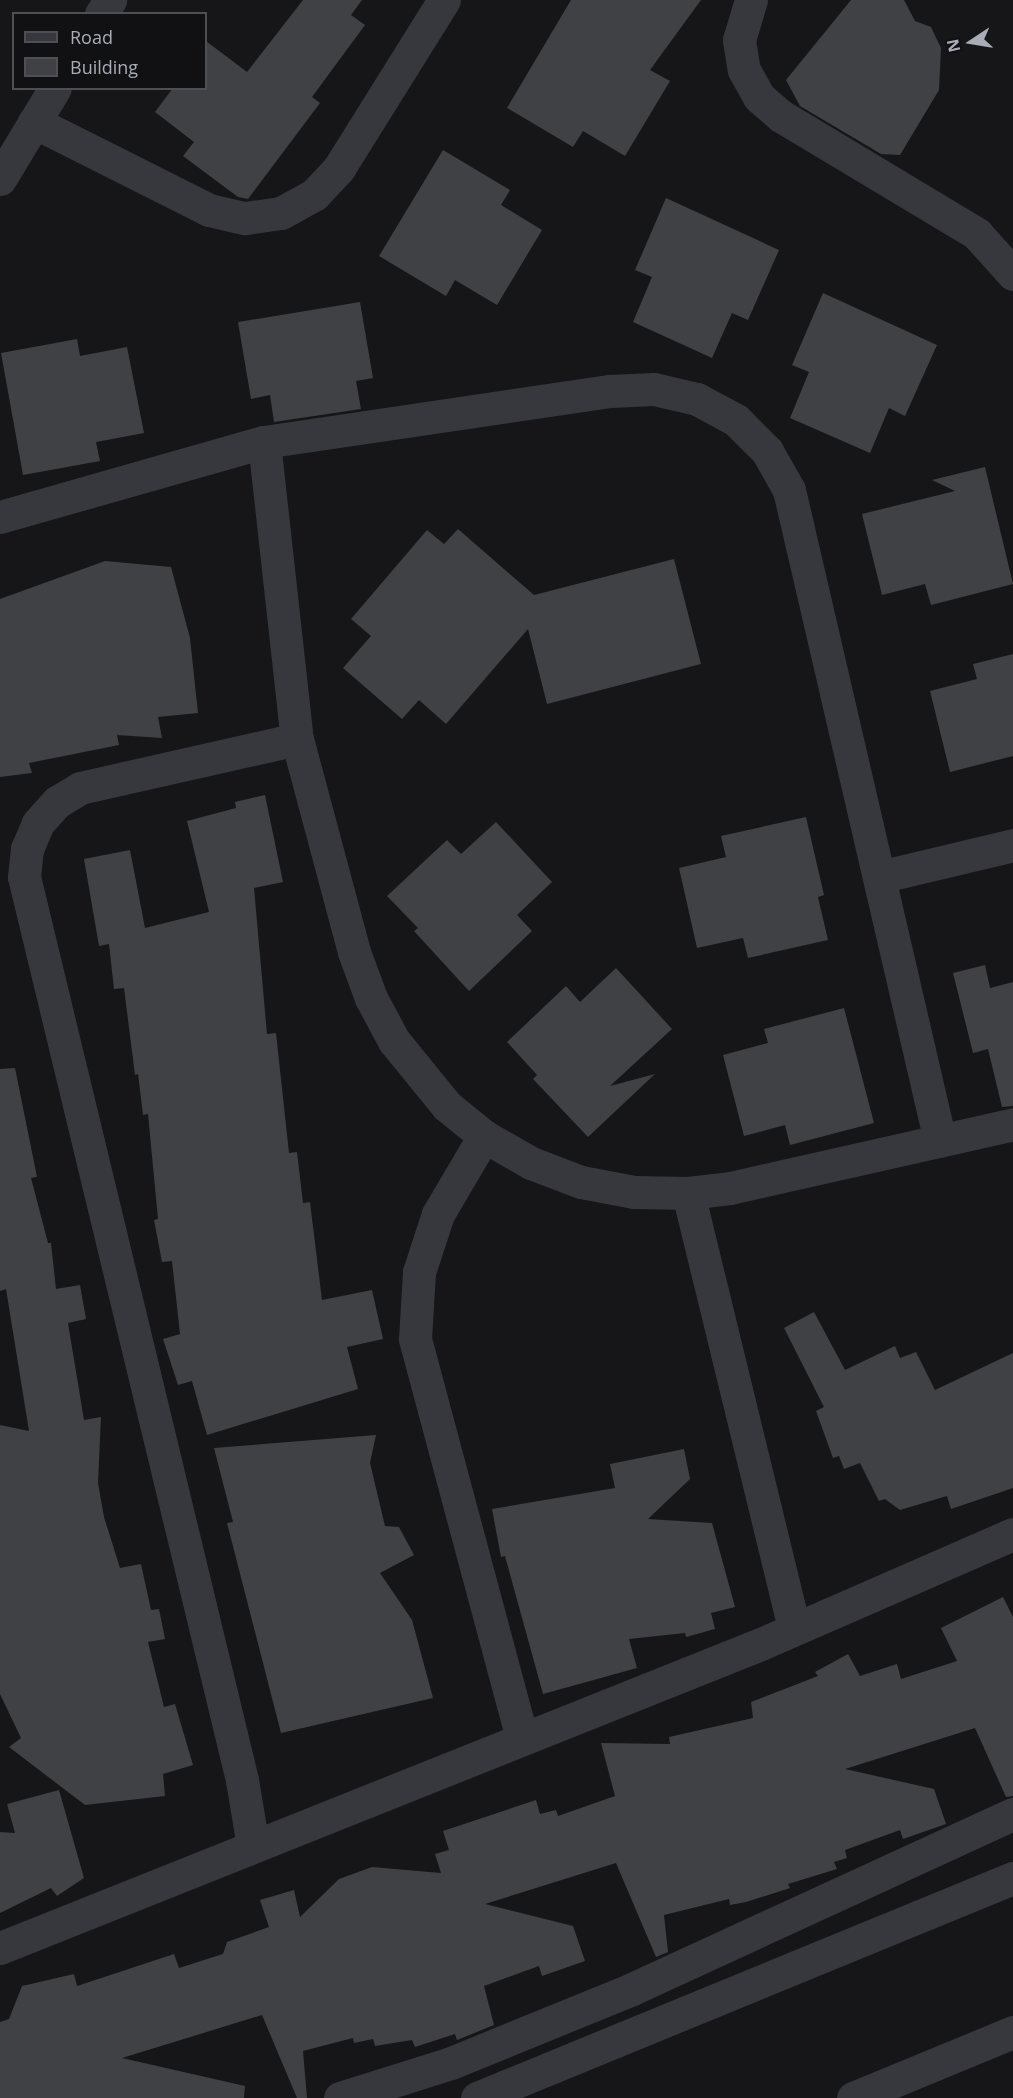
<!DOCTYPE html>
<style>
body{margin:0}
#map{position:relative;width:1013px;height:2098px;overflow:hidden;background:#161618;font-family:"Open Sans",sans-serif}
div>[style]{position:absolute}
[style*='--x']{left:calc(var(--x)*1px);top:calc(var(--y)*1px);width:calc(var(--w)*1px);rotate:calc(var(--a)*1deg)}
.building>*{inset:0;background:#404145}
.minor>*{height:33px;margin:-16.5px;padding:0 16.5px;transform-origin:16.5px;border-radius:16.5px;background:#37383d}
span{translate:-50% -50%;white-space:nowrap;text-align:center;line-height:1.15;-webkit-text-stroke:6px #111113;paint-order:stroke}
.legend{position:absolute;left:12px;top:12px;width:195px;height:78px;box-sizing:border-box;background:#111113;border:2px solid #4e4f55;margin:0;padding:8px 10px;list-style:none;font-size:18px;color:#a9adb8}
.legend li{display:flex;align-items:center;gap:12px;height:30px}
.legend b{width:30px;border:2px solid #4e4f55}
.north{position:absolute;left:941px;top:12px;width:60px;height:60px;-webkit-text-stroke:4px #111113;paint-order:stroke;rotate:258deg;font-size:16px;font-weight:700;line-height:24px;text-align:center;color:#a9adb8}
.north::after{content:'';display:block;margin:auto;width:21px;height:27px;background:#a9adb8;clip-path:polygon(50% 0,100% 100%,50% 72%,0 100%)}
</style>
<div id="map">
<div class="building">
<div style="clip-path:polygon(303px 0,362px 0,351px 15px,365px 25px,312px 97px,320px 103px,248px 199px,238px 197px,183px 156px,194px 142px,155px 112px,173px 88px,206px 88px,206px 41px,247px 72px)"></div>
<div style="clip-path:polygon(571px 0,701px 0,650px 70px,670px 81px,625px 156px,583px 131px,573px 147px,507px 108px)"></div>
<div style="clip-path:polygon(851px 0,904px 0,915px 21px,931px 27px,941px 48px,939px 90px,900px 155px,881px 154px,800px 106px,786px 80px)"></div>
<div style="clip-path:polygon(443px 150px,510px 190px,501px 205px,542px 230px,497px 305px,455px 280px,446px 296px,379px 256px)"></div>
<div style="clip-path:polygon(666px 198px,779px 250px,748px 320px,732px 313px,712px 358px,633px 322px,652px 277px,635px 270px)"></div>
<div style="clip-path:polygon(823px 293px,937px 345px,905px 416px,889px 408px,870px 453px,790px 418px,809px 372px,792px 365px)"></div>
<div style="clip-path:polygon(360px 302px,373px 378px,356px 381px,361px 409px,274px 422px,270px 395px,251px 399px,238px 322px)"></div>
<div style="clip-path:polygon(77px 339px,80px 356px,127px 347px,144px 433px,96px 442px,100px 461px,23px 475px,1px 353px)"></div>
<div style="clip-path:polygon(985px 467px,1013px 584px,931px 605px,925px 584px,882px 595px,862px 514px,955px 491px,932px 480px)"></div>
<div style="clip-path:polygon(458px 529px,534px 595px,674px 559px,701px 664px,547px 704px,528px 629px,446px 724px,419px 700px,402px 719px,343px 668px,371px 636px,351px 619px,427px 530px,444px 544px)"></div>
<div style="clip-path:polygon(105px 561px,171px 567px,190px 638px,198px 713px,158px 717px,162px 738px,117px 735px,119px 745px,29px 763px,32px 773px,0 777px,0 599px)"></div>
<div style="clip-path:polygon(1013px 654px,1013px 756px,950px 772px,930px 691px,977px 679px,973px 664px)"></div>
<div style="clip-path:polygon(265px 795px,283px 882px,254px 888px,267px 1034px,276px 1033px,289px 1153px,297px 1152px,303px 1203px,310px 1202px,322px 1300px,372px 1290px,383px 1339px,347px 1347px,358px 1389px,207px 1435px,192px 1381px,178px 1385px,163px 1339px,180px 1334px,172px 1261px,162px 1262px,154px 1220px,158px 1219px,148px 1114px,143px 1115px,138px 1074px,135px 1075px,124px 988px,114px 989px,109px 944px,99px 946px,84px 859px,130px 850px,145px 928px,209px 912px,187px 821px,236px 808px,235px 802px)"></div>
<div style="clip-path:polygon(806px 817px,824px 895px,818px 897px,828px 940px,748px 958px,743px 938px,697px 948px,679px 868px,726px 857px,721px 836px)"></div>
<div style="clip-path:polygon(496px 822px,552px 882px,517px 915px,532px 931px,469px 991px,414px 931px,418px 928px,387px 896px,447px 840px,461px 854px)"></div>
<div style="clip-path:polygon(985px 965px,990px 988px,1013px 982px,1013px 1106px,1002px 1107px,988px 1049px,973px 1053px,953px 973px)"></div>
<div style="clip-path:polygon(616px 968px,672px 1029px,610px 1086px,655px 1074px,588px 1137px,533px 1079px,537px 1075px,507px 1042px,566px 986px,580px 1002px)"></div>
<div style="clip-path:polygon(844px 1008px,874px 1123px,790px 1145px,785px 1125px,744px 1136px,723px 1055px,768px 1043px,764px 1029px)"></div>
<div style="clip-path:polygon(15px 1068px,37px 1177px,31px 1178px,48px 1243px,51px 1243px,56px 1289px,80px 1285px,86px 1319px,68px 1323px,84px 1420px,101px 1417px,98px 1483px,104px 1517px,120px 1568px,141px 1564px,151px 1610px,159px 1609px,165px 1639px,148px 1642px,164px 1707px,175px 1704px,193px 1765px,163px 1774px,165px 1796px,85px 1805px,9px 1747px,21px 1738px,0 1694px,0 1425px,29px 1431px,6px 1289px,0 1291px,0 1069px)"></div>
<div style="clip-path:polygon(814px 1312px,845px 1370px,895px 1346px,900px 1358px,916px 1352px,935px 1390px,1013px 1353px,1013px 1488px,951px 1509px,947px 1496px,900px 1510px,885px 1499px,879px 1501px,860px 1463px,844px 1469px,839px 1456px,833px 1458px,816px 1411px,824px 1407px,784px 1328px)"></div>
<div style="clip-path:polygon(376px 1435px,370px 1463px,385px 1526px,399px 1527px,414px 1555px,380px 1573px,412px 1620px,433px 1698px,281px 1733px,227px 1523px,233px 1522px,214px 1448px)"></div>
<div style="clip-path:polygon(684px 1449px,690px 1479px,648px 1519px,712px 1523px,735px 1607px,711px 1613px,715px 1629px,686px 1637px,685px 1633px,629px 1639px,637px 1668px,543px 1694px,505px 1556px,501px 1557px,492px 1509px,615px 1488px,610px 1464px)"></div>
<div style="clip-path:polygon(1003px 1597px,1013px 1617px,1013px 1796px,1006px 1797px,975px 1728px,845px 1769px,934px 1789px,946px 1824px,903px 1839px,900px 1830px,845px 1850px,847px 1858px,834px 1862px,837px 1869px,788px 1884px,790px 1888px,746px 1902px,730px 1905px,729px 1899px,664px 1915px,668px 1952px,656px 1957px,616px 1863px,485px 1904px,573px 1926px,585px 1961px,542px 1976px,539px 1966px,484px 1986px,494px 2025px,457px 2040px,455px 2034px,415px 2047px,412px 2040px,375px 2046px,373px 2039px,354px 2043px,353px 2038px,303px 2051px,307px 2098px,297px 2098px,262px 2015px,122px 2058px,245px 2086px,244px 2098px,0 2098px,0 2022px,9px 2019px,22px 1986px,74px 1974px,77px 1986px,174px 1954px,179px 1968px,223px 1954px,227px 1942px,269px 1927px,260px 1900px,294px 1890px,300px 1917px,339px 1879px,372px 1867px,441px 1873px,435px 1854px,449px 1850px,443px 1831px,536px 1800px,540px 1814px,556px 1810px,558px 1816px,615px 1796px,601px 1743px,670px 1744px,669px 1737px,753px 1718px,751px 1702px,818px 1676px,815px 1672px,848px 1654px,860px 1676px,897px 1664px,901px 1679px,957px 1661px,941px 1628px)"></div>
<div style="clip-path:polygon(59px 1790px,84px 1878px,57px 1896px,51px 1888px,0 1913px,0 1832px,15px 1833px,7px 1804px)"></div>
</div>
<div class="minor">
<div style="--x:751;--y:0;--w:42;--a:106.7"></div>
<div style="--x:739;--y:40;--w:30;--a:81"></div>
<div style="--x:744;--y:70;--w:31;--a:61"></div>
<div style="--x:759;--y:97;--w:29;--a:41"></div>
<div style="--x:781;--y:116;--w:229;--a:31"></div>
<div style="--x:977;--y:234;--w:54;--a:48"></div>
<div style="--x:101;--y:14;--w:17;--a:-57"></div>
<div style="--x:34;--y:122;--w:196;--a:26.7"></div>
<div style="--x:209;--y:210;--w:37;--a:13"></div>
<div style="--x:245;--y:218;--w:36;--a:-8"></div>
<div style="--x:281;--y:213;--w:38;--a:-29"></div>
<div style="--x:314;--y:195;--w:37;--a:-47"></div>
<div style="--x:339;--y:168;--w:198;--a:-58"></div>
<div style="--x:0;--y:179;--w:106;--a:-58.9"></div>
<div style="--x:264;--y:442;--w:299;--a:83.7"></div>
<div style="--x:297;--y:739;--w:220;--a:75"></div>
<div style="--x:354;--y:952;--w:49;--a:69.7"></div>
<div style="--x:371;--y:998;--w:49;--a:61.9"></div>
<div style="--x:394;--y:1041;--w:84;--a:50.8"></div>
<div style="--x:447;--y:1106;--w:48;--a:39"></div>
<div style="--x:484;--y:1136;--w:54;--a:29.9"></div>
<div style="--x:531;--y:1163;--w:53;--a:20.8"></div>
<div style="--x:581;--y:1182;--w:54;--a:10.7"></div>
<div style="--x:634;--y:1192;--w:54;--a:1.1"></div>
<div style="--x:688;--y:1193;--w:42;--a:-6.8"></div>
<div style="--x:730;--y:1188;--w:290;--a:-12.7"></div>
<div style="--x:0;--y:517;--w:274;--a:-15.9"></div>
<div style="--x:264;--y:442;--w:350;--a:-8.4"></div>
<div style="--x:610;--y:391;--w:44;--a:-2.6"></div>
<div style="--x:654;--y:389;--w:44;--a:13.1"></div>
<div style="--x:697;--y:399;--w:44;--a:28.3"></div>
<div style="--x:736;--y:420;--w:44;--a:45"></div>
<div style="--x:767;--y:451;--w:45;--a:60.6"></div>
<div style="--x:789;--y:490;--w:668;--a:76.94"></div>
<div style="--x:879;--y:877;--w:138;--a:-13.4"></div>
<div style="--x:484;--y:1136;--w:91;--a:120.5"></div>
<div style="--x:438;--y:1214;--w:61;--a:108.1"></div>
<div style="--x:419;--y:1272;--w:67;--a:93.4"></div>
<div style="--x:415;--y:1339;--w:413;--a:75"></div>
<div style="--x:688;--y:1193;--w:448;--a:76.3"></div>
<div style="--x:253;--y:1846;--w:67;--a:-99.5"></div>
<div style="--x:242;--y:1780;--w:929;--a:-103.57"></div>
<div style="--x:24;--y:877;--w:28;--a:-84"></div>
<div style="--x:27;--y:849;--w:28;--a:-67"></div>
<div style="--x:38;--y:823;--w:28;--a:-48"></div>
<div style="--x:57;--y:802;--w:27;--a:-31"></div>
<div style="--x:80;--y:788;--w:222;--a:-12.7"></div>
<div style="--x:0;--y:1948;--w:819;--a:-21.78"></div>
<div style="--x:761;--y:1644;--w:275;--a:-23.6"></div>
<div style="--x:340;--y:2098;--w:116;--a:-17.5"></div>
<div style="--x:451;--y:2063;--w:196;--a:-22.2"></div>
<div style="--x:632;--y:1989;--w:419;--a:-24.7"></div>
<div style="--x:477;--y:2098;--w:579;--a:-22.32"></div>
<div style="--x:853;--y:2098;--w:173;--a:-22.4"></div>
</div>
<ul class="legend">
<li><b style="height:8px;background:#37383d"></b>Road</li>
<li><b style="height:16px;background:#404145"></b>Building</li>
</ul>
<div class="north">N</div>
</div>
